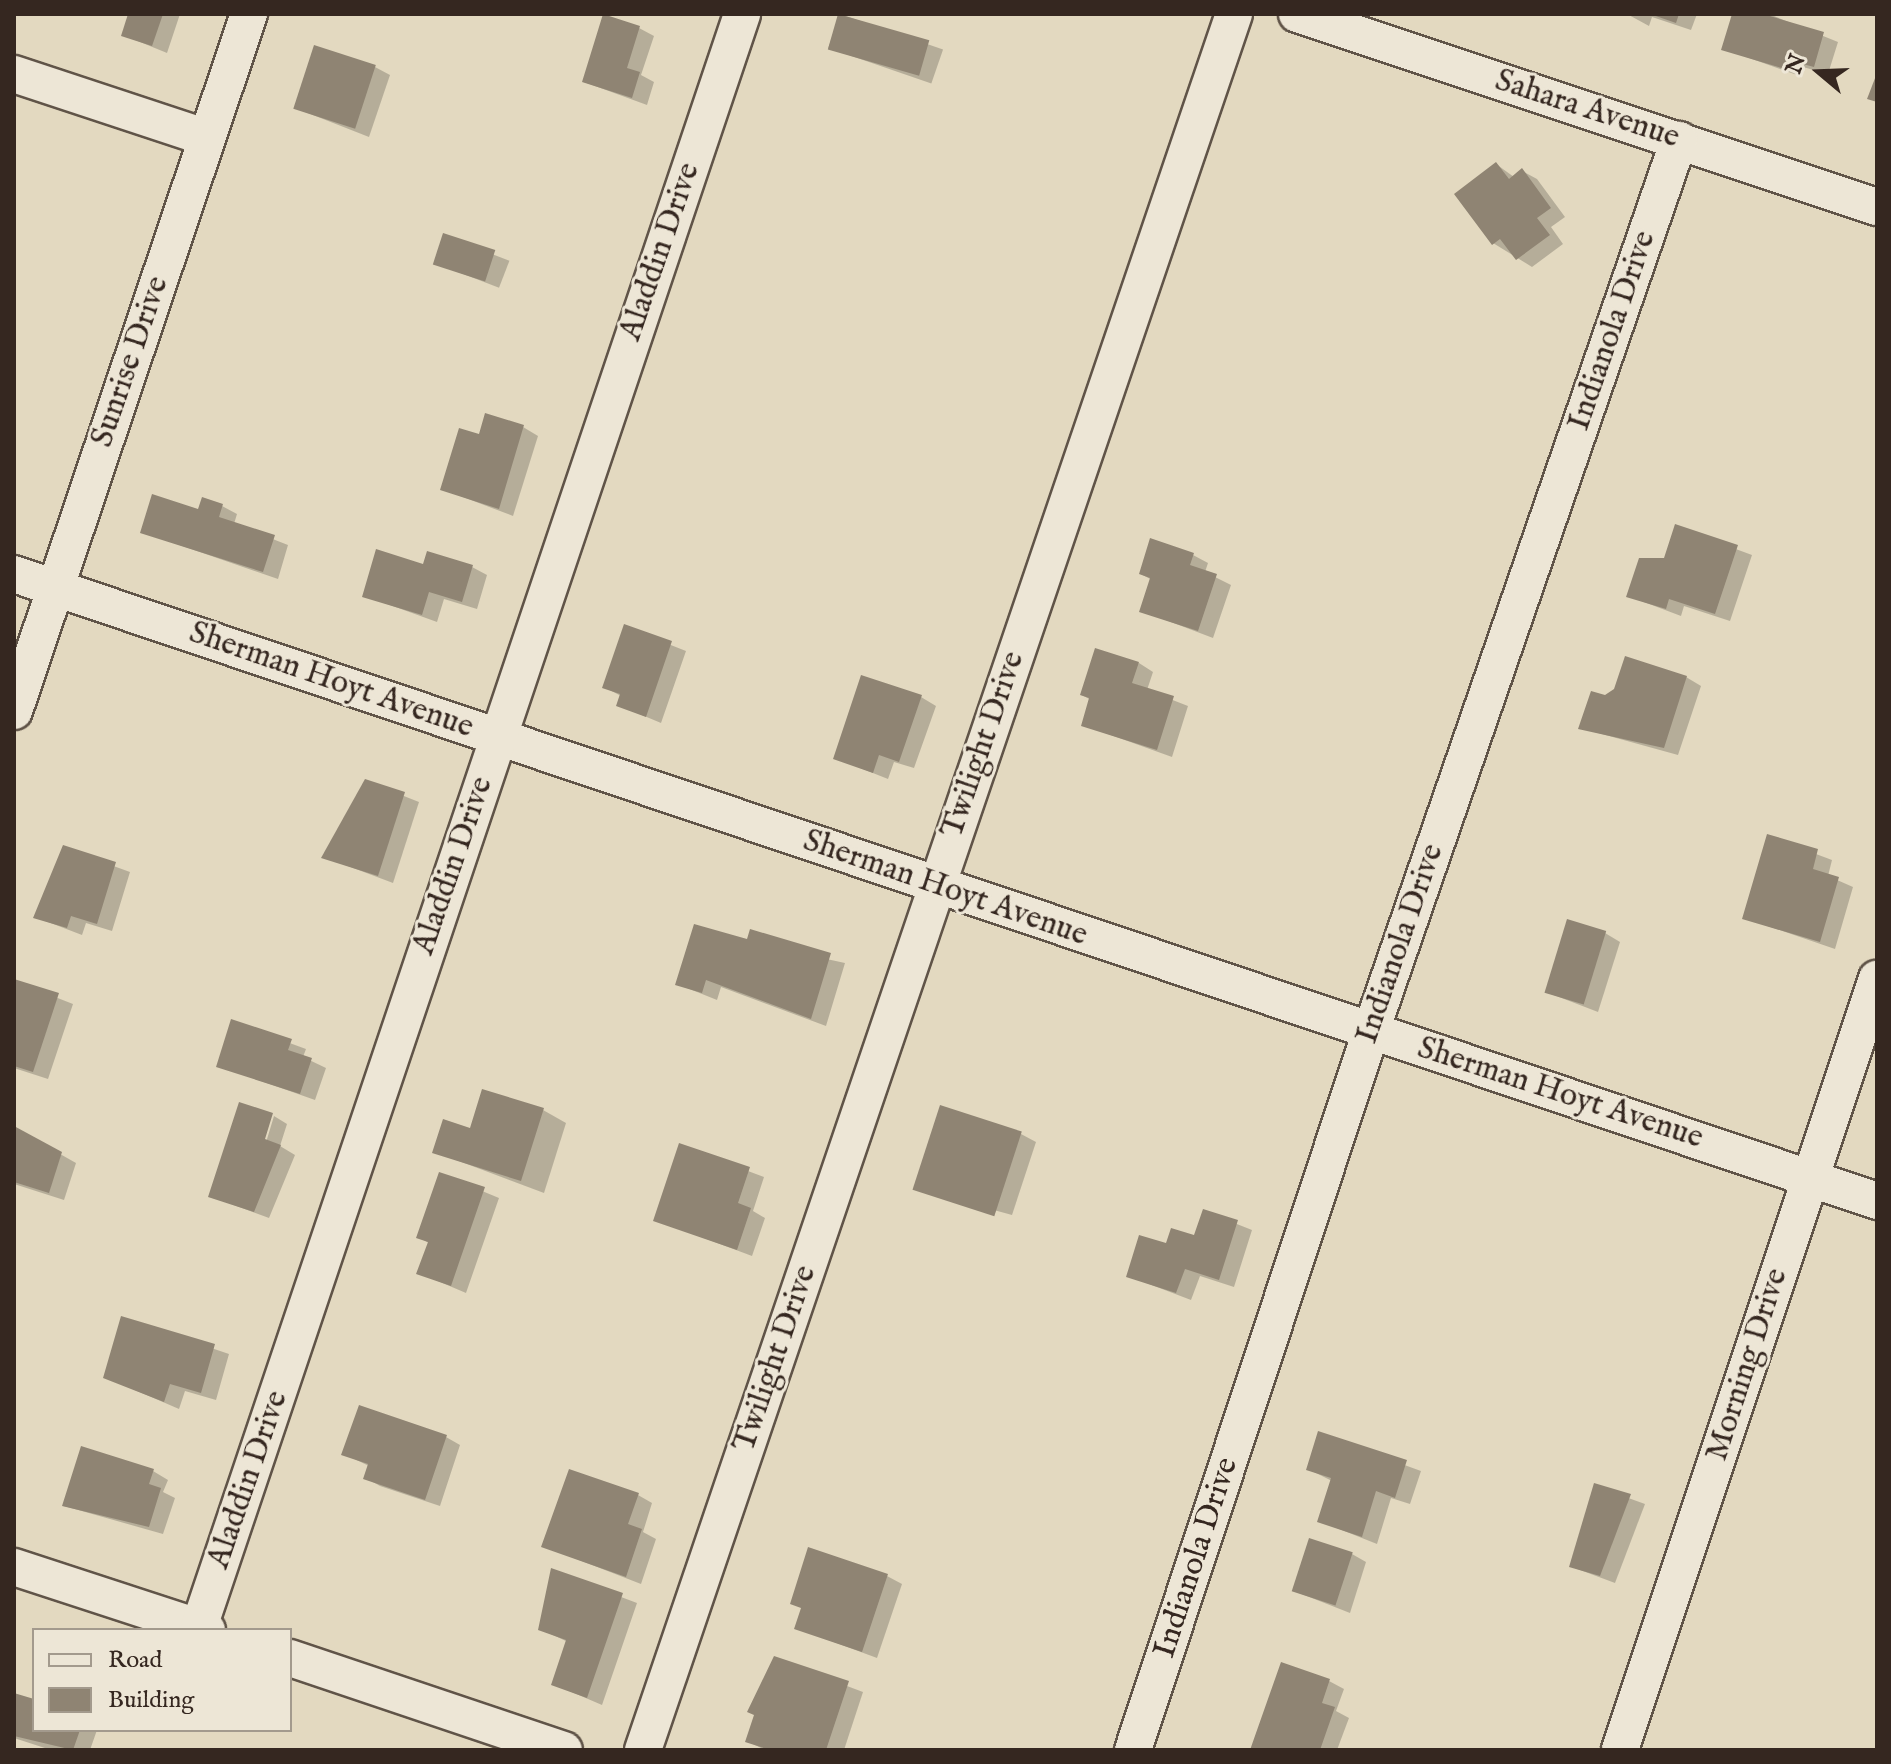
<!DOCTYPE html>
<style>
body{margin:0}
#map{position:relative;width:1891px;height:1764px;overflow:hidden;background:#e3d9c0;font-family:"IM FELL English",serif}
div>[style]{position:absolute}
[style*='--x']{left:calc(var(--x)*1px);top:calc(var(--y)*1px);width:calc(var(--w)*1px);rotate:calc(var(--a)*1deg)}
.shadow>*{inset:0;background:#0003;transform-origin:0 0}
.building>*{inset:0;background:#8f8473;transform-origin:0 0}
.roads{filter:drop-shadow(2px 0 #605448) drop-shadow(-2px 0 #605448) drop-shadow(0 2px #605448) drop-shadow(0 -2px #605448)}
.street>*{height:36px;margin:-18px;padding:0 18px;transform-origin:18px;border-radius:18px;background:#ede6d6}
span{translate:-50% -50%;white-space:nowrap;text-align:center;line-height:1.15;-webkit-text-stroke:6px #ede6d6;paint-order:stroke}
.street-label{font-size:32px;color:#352720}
.frame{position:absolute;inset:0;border:16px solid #352720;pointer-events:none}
.legend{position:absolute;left:32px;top:1628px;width:260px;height:104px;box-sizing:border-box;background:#ede6d6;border:2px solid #a39a8d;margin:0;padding:10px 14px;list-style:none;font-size:24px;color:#352720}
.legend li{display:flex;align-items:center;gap:16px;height:40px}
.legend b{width:40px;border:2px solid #a39a8d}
.north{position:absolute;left:1779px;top:32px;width:80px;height:80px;-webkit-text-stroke:6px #ede6d6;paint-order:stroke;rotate:289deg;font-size:22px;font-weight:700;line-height:32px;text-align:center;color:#352720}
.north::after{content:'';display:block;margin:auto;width:28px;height:36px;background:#352720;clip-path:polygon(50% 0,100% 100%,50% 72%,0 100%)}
</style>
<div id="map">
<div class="shadow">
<div style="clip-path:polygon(130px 14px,180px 14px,167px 53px,123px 35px)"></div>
<div style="left:840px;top:14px;width:109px;height:36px;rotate:19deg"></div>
<div style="clip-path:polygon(1627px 14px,1697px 14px,1691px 30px,1652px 17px,1649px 26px)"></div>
<div style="clip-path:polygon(1734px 14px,1769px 14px,1838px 42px,1828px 74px,1803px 67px,1800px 76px,1724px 49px)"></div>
<div style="clip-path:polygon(639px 28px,654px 36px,641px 75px,654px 82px,647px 105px,584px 82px)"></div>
<div style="clip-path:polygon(375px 67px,390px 75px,369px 137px,295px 108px)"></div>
<div style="clip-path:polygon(1496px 164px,1514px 177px,1522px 171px,1537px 179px,1565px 217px,1551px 227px,1563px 244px,1532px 267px,1493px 243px)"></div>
<div style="left:445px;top:236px;width:69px;height:29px;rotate:21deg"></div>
<div style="clip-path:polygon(523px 427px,538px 436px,513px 516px,442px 489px)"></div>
<div style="clip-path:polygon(222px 506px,237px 514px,234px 524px,288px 545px,278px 579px,142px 532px)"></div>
<div style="clip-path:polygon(1676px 527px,1752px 555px,1730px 621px,1684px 606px,1681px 616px,1628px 596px,1665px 560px)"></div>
<div style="clip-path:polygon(1193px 555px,1208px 563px,1205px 572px,1231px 585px,1213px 638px,1142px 611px,1152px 580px,1141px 574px)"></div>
<div style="clip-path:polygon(424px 566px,472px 567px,487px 575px,477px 609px,444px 599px,437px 622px,365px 596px)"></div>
<div style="clip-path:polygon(625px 627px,686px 651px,661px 723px,618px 705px,621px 696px,604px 687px)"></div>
<div style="clip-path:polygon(1139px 663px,1153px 672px,1147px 690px,1188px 706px,1172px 757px,1083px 725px,1091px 700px,1082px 695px)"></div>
<div style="clip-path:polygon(1686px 677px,1701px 686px,1678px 755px,1580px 728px,1605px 698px)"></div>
<div style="clip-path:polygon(921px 697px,936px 706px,914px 768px,894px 762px,888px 779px,835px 758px)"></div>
<div style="clip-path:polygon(366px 781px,419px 802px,393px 883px,324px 857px)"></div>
<div style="clip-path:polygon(1768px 836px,1832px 860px,1828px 876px,1853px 887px,1835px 949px,1744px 918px)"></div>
<div style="clip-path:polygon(64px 848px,130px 872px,112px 931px,86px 923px,82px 935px,35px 917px)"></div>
<div style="clip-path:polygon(1605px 933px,1620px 942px,1598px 1012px,1546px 992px)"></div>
<div style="clip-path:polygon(748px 942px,845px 963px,826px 1026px,721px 987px,717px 1000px,677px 984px)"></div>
<div style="clip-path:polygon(14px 981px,73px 1004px,48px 1079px,14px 1068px)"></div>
<div style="clip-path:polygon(232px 1022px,306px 1049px,303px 1057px,326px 1068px,315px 1100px,218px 1066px)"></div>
<div style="clip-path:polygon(543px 1110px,566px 1123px,544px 1193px,435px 1152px,471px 1130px)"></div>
<div style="clip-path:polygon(274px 1116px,287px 1124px,280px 1146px,295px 1155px,269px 1218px,210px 1196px,264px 1149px)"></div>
<div style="clip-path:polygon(14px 1128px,76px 1163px,64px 1200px,14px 1184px)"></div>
<div style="clip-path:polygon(1021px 1134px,1036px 1142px,1012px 1215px,917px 1189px)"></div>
<div style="clip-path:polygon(681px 1146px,764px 1177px,753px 1211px,765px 1218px,752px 1256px,656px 1220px)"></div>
<div style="clip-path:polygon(441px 1174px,499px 1198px,466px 1293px,419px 1273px,429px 1243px,418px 1237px)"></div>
<div style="clip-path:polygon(1204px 1211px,1252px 1230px,1234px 1287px,1200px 1276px,1191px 1300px,1128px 1276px,1167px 1246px,1195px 1238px)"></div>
<div style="clip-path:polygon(123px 1318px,229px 1354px,216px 1400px,185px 1391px,179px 1409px,105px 1377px)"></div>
<div style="clip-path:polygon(1319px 1434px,1421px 1471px,1410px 1504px,1391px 1498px,1377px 1544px,1319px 1521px,1332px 1481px,1308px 1469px)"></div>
<div style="clip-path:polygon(446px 1437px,460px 1445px,440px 1506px,380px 1486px,366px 1478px,369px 1466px,344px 1454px)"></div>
<div style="clip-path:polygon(153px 1471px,168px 1480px,163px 1492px,175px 1498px,163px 1534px,64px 1506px)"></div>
<div style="clip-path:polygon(1595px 1486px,1645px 1504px,1615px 1583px,1572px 1567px)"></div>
<div style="clip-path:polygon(638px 1495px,652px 1503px,643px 1532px,656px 1539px,641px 1584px,543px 1546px)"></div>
<div style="clip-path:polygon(1352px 1554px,1366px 1562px,1350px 1613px,1294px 1591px)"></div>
<div style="clip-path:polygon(552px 1571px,637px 1603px,602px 1705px,553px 1684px,568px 1642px,540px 1629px)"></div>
<div style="clip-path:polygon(887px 1576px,902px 1584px,877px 1658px,796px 1628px)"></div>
<div style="clip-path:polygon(775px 1659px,863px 1692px,844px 1750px,765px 1750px,747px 1741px)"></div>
<div style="clip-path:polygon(1329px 1681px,1344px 1689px,1336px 1711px,1349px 1718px,1337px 1750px,1253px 1750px)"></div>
<div style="clip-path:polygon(14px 1695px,34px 1701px,34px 1730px,97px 1730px,90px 1750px,51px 1750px,14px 1738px)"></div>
</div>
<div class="building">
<div style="clip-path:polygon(128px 14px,163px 14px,152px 46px,121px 36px)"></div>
<div style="clip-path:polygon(603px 14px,640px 26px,627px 68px,640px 72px,632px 98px,582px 82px)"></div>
<div style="left:838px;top:14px;width:95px;height:37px;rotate:16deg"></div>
<div style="clip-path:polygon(1650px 14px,1679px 14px,1676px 23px)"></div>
<div style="clip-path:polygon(1732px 14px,1763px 14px,1824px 32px,1814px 67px,1788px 60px,1785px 69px,1721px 50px)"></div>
<div style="left:314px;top:45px;width:65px;height:67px;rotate:18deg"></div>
<div style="clip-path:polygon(1877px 73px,1877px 102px,1867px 99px)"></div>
<div style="clip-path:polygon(1496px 162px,1509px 179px,1522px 168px,1551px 208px,1537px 218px,1550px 235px,1516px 260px,1500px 239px,1492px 245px,1454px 194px)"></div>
<div style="left:443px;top:233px;width:55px;height:33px;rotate:18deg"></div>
<div style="clip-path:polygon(485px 413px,524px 425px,499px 509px,440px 490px,459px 428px,479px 434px)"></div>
<div style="clip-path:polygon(152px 494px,198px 509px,202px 497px,223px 504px,219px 517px,275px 535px,263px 572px,140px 533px)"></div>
<div style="clip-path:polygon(1675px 524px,1738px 545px,1715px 614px,1669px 599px,1666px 609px,1626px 597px,1639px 558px,1664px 558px)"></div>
<div style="clip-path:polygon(1150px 538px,1194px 553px,1190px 565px,1217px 574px,1198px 631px,1139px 612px,1150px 578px,1139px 574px)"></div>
<div style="clip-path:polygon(376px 549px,423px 564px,427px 551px,473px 565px,462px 602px,429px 592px,422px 615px,362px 597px)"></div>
<div style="clip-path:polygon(624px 624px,672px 641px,646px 717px,616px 706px,620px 694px,602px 688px)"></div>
<div style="clip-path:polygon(1095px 648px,1139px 662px,1132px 683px,1174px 696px,1157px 750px,1081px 726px,1089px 698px,1080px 695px)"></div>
<div style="clip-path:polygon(1625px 656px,1687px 676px,1664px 748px,1578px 729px,1591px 691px,1605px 695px,1614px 689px)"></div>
<div style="clip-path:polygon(861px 675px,922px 695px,899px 762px,879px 755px,873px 773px,833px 759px)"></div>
<div style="clip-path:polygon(365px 779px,405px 792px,378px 876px,321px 858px)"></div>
<div style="clip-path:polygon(1767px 834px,1818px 849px,1813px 869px,1839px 877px,1820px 942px,1742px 919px)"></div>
<div style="clip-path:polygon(63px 845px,116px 862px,97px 924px,71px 916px,67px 928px,33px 918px)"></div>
<div style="left:1567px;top:919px;width:41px;height:77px;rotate:17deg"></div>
<div style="clip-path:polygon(694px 924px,747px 939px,750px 929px,831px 953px,811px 1019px,706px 980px,702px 993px,675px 985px)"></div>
<div style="clip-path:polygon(14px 979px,59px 993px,33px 1072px,14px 1066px)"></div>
<div style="clip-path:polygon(231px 1019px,292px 1039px,288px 1050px,312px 1058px,300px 1094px,216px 1067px)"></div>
<div style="clip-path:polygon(482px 1089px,544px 1108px,521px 1181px,432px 1153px,443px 1119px,470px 1128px)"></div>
<div style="clip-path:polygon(239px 1102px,273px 1113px,265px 1139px,281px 1145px,254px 1212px,208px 1197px)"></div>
<div style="left:940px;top:1105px;width:86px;height:89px;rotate:18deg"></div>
<div style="clip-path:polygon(14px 1126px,62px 1152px,49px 1193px,14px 1182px)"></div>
<div style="clip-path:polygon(679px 1143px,750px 1167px,738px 1203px,751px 1208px,737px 1250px,653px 1221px)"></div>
<div style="clip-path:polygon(439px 1172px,485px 1187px,451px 1286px,416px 1274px,428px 1242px,416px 1238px)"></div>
<div style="clip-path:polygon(1203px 1209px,1238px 1220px,1219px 1280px,1185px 1269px,1176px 1293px,1126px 1277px,1139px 1235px,1166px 1243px,1171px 1228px,1194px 1235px)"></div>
<div style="clip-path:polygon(121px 1316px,215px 1344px,201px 1393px,170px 1384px,164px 1402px,103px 1378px)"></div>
<div style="clip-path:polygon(359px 1405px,447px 1435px,425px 1500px,363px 1479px,368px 1464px,341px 1455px)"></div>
<div style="clip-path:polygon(1318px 1431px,1407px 1460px,1395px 1498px,1376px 1491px,1362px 1537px,1317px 1522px,1331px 1478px,1306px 1470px)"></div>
<div style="clip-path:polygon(81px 1446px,154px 1469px,149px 1484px,161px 1488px,149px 1527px,62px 1506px)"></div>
<div style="clip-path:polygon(569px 1469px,639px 1493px,628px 1524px,642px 1529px,626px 1577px,541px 1547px)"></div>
<div style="clip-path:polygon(1594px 1483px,1631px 1494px,1600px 1576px,1569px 1567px)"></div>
<div style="left:1309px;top:1538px;width:46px;height:56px;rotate:18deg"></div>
<div style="clip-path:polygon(808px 1547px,888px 1574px,862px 1652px,794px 1629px,801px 1608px,790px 1604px)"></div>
<div style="clip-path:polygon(551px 1568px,623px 1593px,587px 1698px,551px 1685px,566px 1640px,538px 1630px)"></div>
<div style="clip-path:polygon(774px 1656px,849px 1681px,826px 1750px,770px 1750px,745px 1742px,754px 1715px,747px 1712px)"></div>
<div style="clip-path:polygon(1281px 1662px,1330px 1679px,1322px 1703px,1335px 1707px,1320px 1750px,1250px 1750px)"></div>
<div style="clip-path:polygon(14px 1693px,34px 1699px,34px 1730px,80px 1730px,73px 1750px,14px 1736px)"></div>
</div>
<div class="roads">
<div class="street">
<div style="--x:1297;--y:14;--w:611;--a:18.41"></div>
<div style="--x:14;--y:74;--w:203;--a:18.3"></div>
<div style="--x:14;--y:574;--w:1966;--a:18.6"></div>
<div style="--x:14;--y:711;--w:736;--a:-71.37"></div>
<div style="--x:14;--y:1567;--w:203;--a:18.1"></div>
<div style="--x:199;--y:1627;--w:1702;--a:-71.39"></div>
<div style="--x:290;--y:1658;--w:289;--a:18.6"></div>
<div style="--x:643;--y:1750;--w:1834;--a:-71.2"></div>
<div style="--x:1133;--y:1750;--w:757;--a:-71.68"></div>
<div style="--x:1371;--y:1031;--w:943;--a:-70.93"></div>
<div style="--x:1620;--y:1750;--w:813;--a:-71.57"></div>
</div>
</div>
<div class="street-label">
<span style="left:1587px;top:110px;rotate:18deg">Sahara Avenue</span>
<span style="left:661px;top:252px;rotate:-71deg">Aladdin Drive</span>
<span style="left:1613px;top:331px;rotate:-71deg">Indianola Drive</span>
<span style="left:131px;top:362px;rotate:-71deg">Sunrise Drive</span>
<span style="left:331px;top:681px;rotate:19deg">Sherman Hoyt Avenue</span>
<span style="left:984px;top:745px;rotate:-71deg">Twilight Drive</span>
<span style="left:454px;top:866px;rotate:-71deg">Aladdin Drive</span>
<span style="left:945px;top:889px;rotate:19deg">Sherman Hoyt Avenue</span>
<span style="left:1401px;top:944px;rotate:-71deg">Indianola Drive</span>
<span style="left:1560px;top:1094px;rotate:18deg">Sherman Hoyt Avenue</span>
<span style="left:776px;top:1359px;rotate:-71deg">Twilight Drive</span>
<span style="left:1748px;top:1365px;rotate:-72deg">Morning Drive</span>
<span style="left:249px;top:1480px;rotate:-71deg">Aladdin Drive</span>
<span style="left:1197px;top:1558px;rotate:-72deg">Indianola Drive</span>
</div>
<div class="frame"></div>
<ul class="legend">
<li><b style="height:10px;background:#ede6d6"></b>Road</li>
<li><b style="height:22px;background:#8f8473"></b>Building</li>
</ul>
<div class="north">N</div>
</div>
